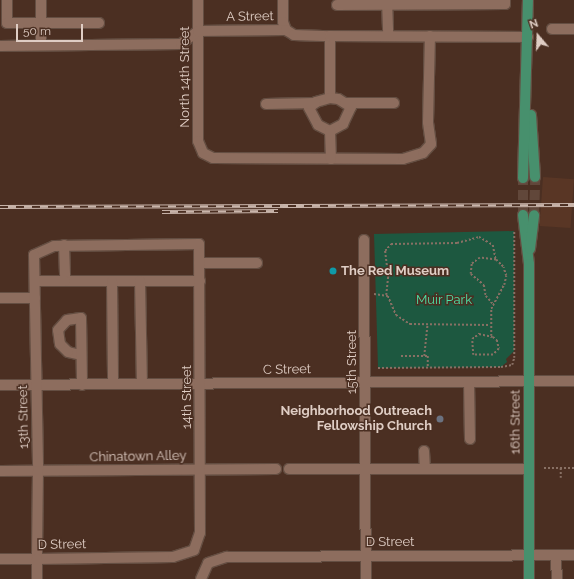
<!DOCTYPE html>
<style>
body{margin:0}
#map{position:relative;width:574px;height:579px;overflow:hidden;background:#4b2f22;font-family:Raleway,sans-serif}
div>[style]{position:absolute}
[style*='--x']{left:calc(var(--x)*1px);top:calc(var(--y)*1px);width:calc(var(--w)*1px);rotate:calc(var(--a)*1deg)}
.built>*{inset:0;background:#593625;transform-origin:0 0}
.green>*{inset:0;background:#1d5840}
.major-tunnel>*{height:10px;margin-top:-5px;transform-origin:0;background:repeating-linear-gradient(90deg,#61473a 0 10px,transparent 0 15px)}
.path>*{height:1.5px;margin-top:-0.75px;transform-origin:0;background:repeating-linear-gradient(90deg,#887064 0 2px,transparent 0 4px)}
.roads{filter:drop-shadow(1px 0 #644e42) drop-shadow(-1px 0 #644e42) drop-shadow(0 1px #644e42) drop-shadow(0 -1px #644e42)}
.minor>*{height:10px;margin:-5px;padding:0 5px;transform-origin:5px;border-radius:5px;background:#8d6d5e}
.major>*{height:10px;margin:-5px;padding:0 5px;transform-origin:5px;border-radius:5px;background:#47906d}
.rail>*{height:4px;margin-top:-2px;transform-origin:0;background:repeating-linear-gradient(90deg,#4b2f22 0 8px,#c9b5ab 0 16px);box-sizing:border-box;border-block:1px solid #c9b5ab}
.dots>*{width:11px;height:11px;translate:-50% -50%;box-sizing:border-box;border:2px solid #4b2f22;border-radius:50%}
span{translate:-50% -50%;white-space:nowrap;text-align:center;line-height:1.15;-webkit-text-stroke:3px #4b2f22;paint-order:stroke}
.street-label{font-size:13px;color:#dfcdc4}
.poi-label{font-size:13px;color:#dfcdc4;font-weight:700}
.left{translate:0 -50%;text-align:left}
.right{translate:-100% -50%;text-align:right}
.park-label{font-size:13px;color:#4de0a6}
.north{position:absolute;left:518px;top:16px;width:40px;height:40px;-webkit-text-stroke:3px #4b2f22;paint-order:stroke;rotate:341deg;font-size:11px;font-weight:700;line-height:16px;text-align:center;color:#dfcdc4}
.north::after{content:'';display:block;margin:auto;width:14px;height:18px;background:#dfcdc4;clip-path:polygon(50% 0,100% 100%,50% 72%,0 100%)}
.scale{position:absolute;left:16px;top:24px;width:67px;height:18px;box-sizing:border-box;border:2px solid #dfcdc4;border-top:0;padding-left:5px;font-size:12px;line-height:14px;white-space:nowrap;color:#dfcdc4;-webkit-text-stroke:3px #4b2f22;paint-order:stroke}
</style>
<div id="map">
<div class="built">
<div style="left:543px;top:177px;width:31px;height:49px;rotate:4deg"></div>
</div>
<div class="green">
<div style="clip-path:polygon(514px 231px,514px 351px,506px 359px,507px 362px,501px 367px,378px 368px,374px 234px)"></div>
</div>
<div class="major-tunnel">
<div style="--x:523;--y:215;--w:37;--a:-90"></div>
<div style="--x:534;--y:215;--w:38;--a:-88"></div>
</div>
<div class="path">
<div style="--x:374;--y:294;--w:14;--a:8"></div>
<div style="--x:388;--y:296;--w:21;--a:67"></div>
<div style="--x:396;--y:315;--w:17;--a:33"></div>
<div style="--x:410;--y:324;--w:80;--a:0.7"></div>
<div style="--x:386;--y:295;--w:18;--a:-84"></div>
<div style="--x:388;--y:277;--w:26;--a:-97"></div>
<div style="--x:385;--y:251;--w:9;--a:-49"></div>
<div style="--x:391;--y:244;--w:66;--a:-0.9"></div>
<div style="--x:457;--y:243;--w:23;--a:-15"></div>
<div style="--x:479;--y:237;--w:16;--a:30"></div>
<div style="--x:493;--y:245;--w:15;--a:79"></div>
<div style="--x:479;--y:334;--w:14;--a:12"></div>
<div style="--x:493;--y:337;--w:5;--a:37"></div>
<div style="--x:497;--y:340;--w:9;--a:77"></div>
<div style="--x:499;--y:349;--w:8;--a:135"></div>
<div style="--x:493;--y:355;--w:20;--a:180"></div>
<div style="--x:473;--y:355;--w:16;--a:-94"></div>
<div style="--x:472;--y:339;--w:9;--a:-36"></div>
<div style="--x:491;--y:336;--w:27;--a:-90"></div>
<div style="--x:491;--y:309;--w:27;--a:-62"></div>
<div style="--x:504;--y:285;--w:9;--a:-77"></div>
<div style="--x:506;--y:276;--w:9;--a:-108"></div>
<div style="--x:503;--y:267;--w:10;--a:-135"></div>
<div style="--x:496;--y:260;--w:16;--a:-173"></div>
<div style="--x:480;--y:258;--w:10;--a:143"></div>
<div style="--x:472;--y:264;--w:10;--a:96"></div>
<div style="--x:471;--y:274;--w:17;--a:40"></div>
<div style="--x:484;--y:285;--w:11;--a:80"></div>
<div style="--x:486;--y:296;--w:11;--a:49"></div>
<div style="--x:401;--y:356;--w:27;--a:0"></div>
<div style="--x:428;--y:356;--w:11;--a:90"></div>
<div style="--x:424;--y:356;--w:31;--a:-84"></div>
<div style="--x:378;--y:368;--w:123;--a:-0.5"></div>
<div style="--x:501;--y:367;--w:11;--a:-10"></div>
<div style="--x:512;--y:365;--w:7;--a:-74"></div>
<div style="--x:514;--y:358;--w:127;--a:-90"></div>
<div style="--x:544;--y:468;--w:30;--a:0"></div>
<div style="--x:561;--y:468;--w:10;--a:90"></div>
</div>
<div class="roads">
<div class="minor">
<div style="--x:7;--y:0;--w:23;--a:90"></div>
<div style="--x:7;--y:23;--w:92;--a:0"></div>
<div style="--x:41;--y:0;--w:45;--a:90"></div>
<div style="--x:198;--y:0;--w:141;--a:90"></div>
<div style="--x:198;--y:141;--w:13;--a:67"></div>
<div style="--x:203;--y:153;--w:11;--a:27"></div>
<div style="--x:213;--y:158;--w:190;--a:0.3"></div>
<div style="--x:403;--y:159;--w:21;--a:-17"></div>
<div style="--x:423;--y:153;--w:12;--a:-48"></div>
<div style="--x:431;--y:144;--w:22;--a:-98"></div>
<div style="--x:428;--y:122;--w:86;--a:-88.7"></div>
<div style="--x:283;--y:0;--w:22;--a:90"></div>
<div style="--x:283;--y:22;--w:9;--a:69"></div>
<div style="--x:387;--y:0;--w:36;--a:88"></div>
<div style="--x:337;--y:5;--w:168;--a:-0.3"></div>
<div style="--x:505;--y:4;--w:4;--a:-90"></div>
<div style="--x:552;--y:29;--w:22;--a:0"></div>
<div style="--x:330;--y:36;--w:62;--a:90"></div>
<div style="--x:330;--y:98;--w:15;--a:164"></div>
<div style="--x:316;--y:102;--w:9;--a:139"></div>
<div style="--x:309;--y:108;--w:19;--a:62"></div>
<div style="--x:318;--y:125;--w:13;--a:27"></div>
<div style="--x:330;--y:131;--w:15;--a:-28"></div>
<div style="--x:343;--y:124;--w:19;--a:-65"></div>
<div style="--x:351;--y:107;--w:15;--a:-148"></div>
<div style="--x:338;--y:99;--w:8;--a:-173"></div>
<div style="--x:0;--y:46;--w:181;--a:-0.6"></div>
<div style="--x:181;--y:44;--w:21;--a:-37"></div>
<div style="--x:198;--y:31;--w:88;--a:-0.7"></div>
<div style="--x:286;--y:30;--w:9;--a:32"></div>
<div style="--x:294;--y:35;--w:36;--a:2"></div>
<div style="--x:330;--y:36;--w:198;--a:0.3"></div>
<div style="--x:345;--y:103;--w:49;--a:0"></div>
<div style="--x:266;--y:104;--w:49;--a:-1.2"></div>
<div style="--x:330;--y:131;--w:28;--a:88"></div>
<div style="--x:364;--y:240;--w:339;--a:89.7"></div>
<div style="--x:64;--y:245;--w:36;--a:88"></div>
<div style="--x:65;--y:281;--w:135;--a:0"></div>
<div style="--x:199;--y:263;--w:58;--a:0"></div>
<div style="--x:35;--y:281;--w:30;--a:0"></div>
<div style="--x:112;--y:281;--w:103;--a:89.4"></div>
<div style="--x:140;--y:281;--w:103;--a:88.9"></div>
<div style="--x:0;--y:298;--w:35;--a:0"></div>
<div style="--x:81;--y:355;--w:13;--a:-167"></div>
<div style="--x:68;--y:352;--w:11;--a:-135"></div>
<div style="--x:60;--y:344;--w:14;--a:-98"></div>
<div style="--x:58;--y:330;--w:13;--a:-48"></div>
<div style="--x:67;--y:320;--w:14;--a:-8"></div>
<div style="--x:81;--y:318;--w:67;--a:89.1"></div>
<div style="--x:469;--y:382;--w:57;--a:89"></div>
<div style="--x:0;--y:385;--w:574;--a:-0.4"></div>
<div style="--x:424;--y:451;--w:18;--a:87"></div>
<div style="--x:289;--y:469;--w:240;--a:0"></div>
<div style="--x:0;--y:471;--w:276;--a:-0.4"></div>
<div style="--x:556;--y:555;--w:24;--a:88"></div>
<div style="--x:0;--y:559;--w:37;--a:0"></div>
<div style="--x:37;--y:559;--w:136;--a:-0.8"></div>
<div style="--x:173;--y:557;--w:22;--a:-18"></div>
<div style="--x:194;--y:550;--w:18;--a:-71"></div>
<div style="--x:200;--y:533;--w:289;--a:-90.2"></div>
<div style="--x:199;--y:244;--w:145;--a:179.2"></div>
<div style="--x:54;--y:246;--w:22;--a:156"></div>
<div style="--x:34;--y:255;--w:216;--a:88.9"></div>
<div style="--x:38;--y:471;--w:88;--a:90.7"></div>
<div style="--x:37;--y:559;--w:20;--a:90"></div>
<div style="--x:201;--y:579;--w:17;--a:-66"></div>
<div style="--x:208;--y:563;--w:20;--a:-18"></div>
<div style="--x:227;--y:557;--w:347;--a:-0.3"></div>
</div>
<div class="major">
<div style="--x:531;--y:115;--w:62;--a:86.3"></div>
<div style="--x:523;--y:178;--w:178;--a:-88.4"></div>
<div style="--x:523;--y:215;--w:49;--a:83"></div>
<div style="--x:529;--y:264;--w:315;--a:90"></div>
<div style="--x:530;--y:249;--w:34;--a:-83"></div>
</div>
</div>
<div class="rail">
<div style="--x:0;--y:207;--w:574;--a:-0.2"></div>
<div style="--x:162;--y:212;--w:116;--a:-0.5"></div>
</div>
<div class="dots">
<div style="left:333px;top:271px;background:#0f9aa8"></div>
<div style="left:440px;top:419px;background:#6b7280"></div>
</div>
<div class="street-label">
<span style="left:250px;top:17px;rotate:-1deg">A Street</span>
<span style="left:185px;top:77px;rotate:-90deg">North 14th Street</span>
<span style="left:352px;top:362px;rotate:-90deg">15th Street</span>
<span style="left:287px;top:370px;rotate:-1deg">C Street</span>
<span style="left:187px;top:397px;rotate:-90deg">14th Street</span>
<span style="left:24px;top:417px;rotate:-91deg">13th Street</span>
<span style="left:516px;top:422px;rotate:-90deg">16th Street</span>
<span style="left:138px;top:457px;rotate:-1deg">Chinatown Alley</span>
<span style="left:390px;top:542px">D Street</span>
<span style="left:62px;top:545px;rotate:-1deg">D Street</span>
</div>
<div class="poi-label">
<span class="left" style="left:341px;top:271px">The Red Museum</span>
<span class="right" style="left:432px;top:419px">Neighborhood Outreach<br>Fellowship Church</span>
</div>
<div class="park-label">
<span style="left:444px;top:300px">Muir Park</span>
</div>
<div class="north">N</div>
<div class="scale">50 m</div>
</div>
